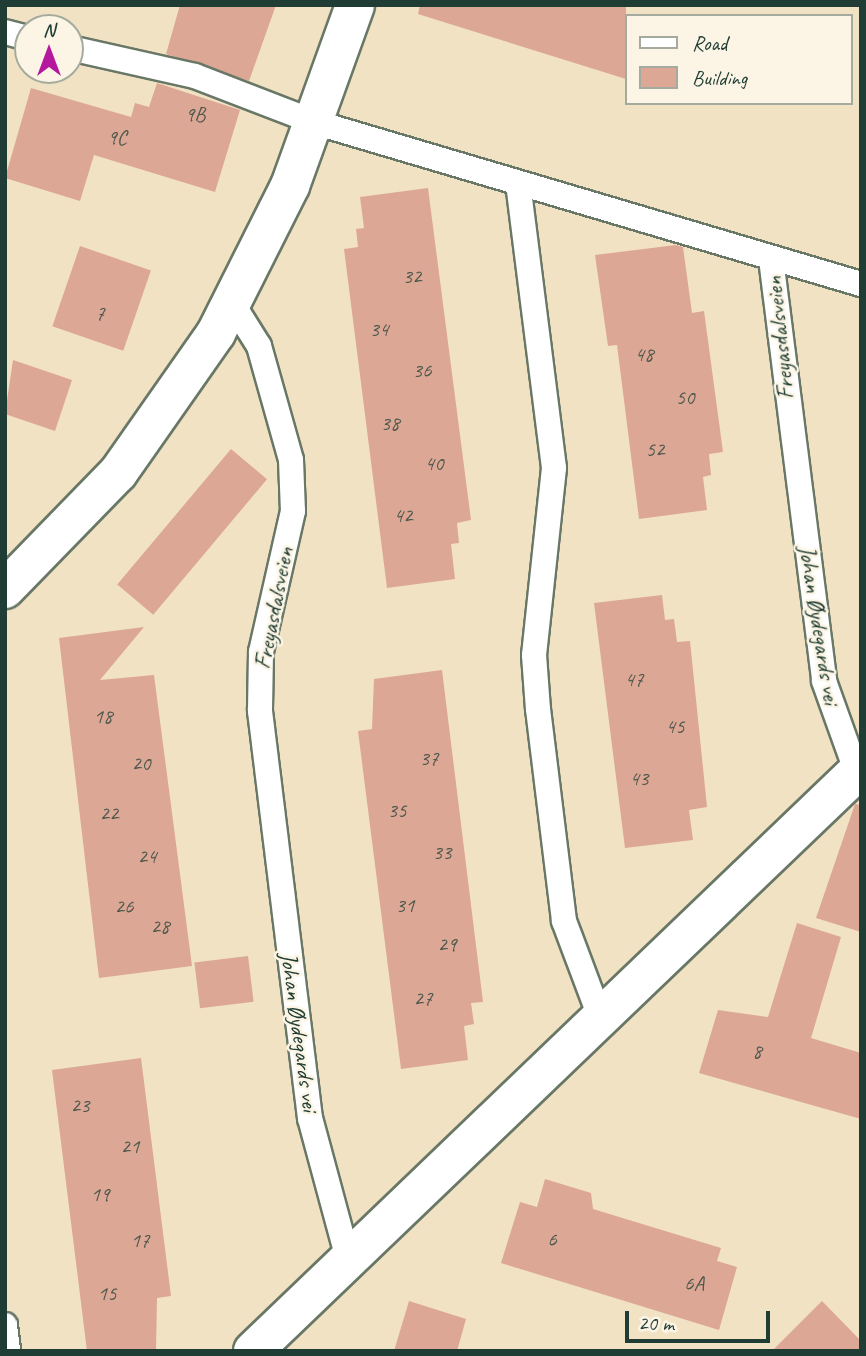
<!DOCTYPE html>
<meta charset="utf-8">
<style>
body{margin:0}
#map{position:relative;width:866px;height:1356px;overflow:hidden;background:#f2e2c4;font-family:Caveat,sans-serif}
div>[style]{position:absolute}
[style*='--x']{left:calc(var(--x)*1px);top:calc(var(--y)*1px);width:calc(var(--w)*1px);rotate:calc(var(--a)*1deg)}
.building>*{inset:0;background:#dca795;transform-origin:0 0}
.roads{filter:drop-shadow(2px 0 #697766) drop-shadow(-2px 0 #697766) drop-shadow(0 2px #697766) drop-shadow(0 -2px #697766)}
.service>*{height:24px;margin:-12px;padding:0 12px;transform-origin:12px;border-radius:12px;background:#fff}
.minor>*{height:38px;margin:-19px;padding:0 19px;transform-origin:19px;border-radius:19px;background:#fff}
span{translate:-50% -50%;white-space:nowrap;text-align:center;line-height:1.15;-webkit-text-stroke:5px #fcf5e5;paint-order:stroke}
.number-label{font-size:21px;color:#4e584c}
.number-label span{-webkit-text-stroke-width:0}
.street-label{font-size:24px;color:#1f3d34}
.frame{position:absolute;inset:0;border:7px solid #1f3d34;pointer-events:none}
.legend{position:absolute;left:625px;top:14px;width:228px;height:91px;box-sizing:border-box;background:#fcf5e5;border:2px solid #a4ab9e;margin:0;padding:9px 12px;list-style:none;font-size:21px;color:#1f3d34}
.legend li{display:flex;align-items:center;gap:14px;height:35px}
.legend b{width:35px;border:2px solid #a4ab9e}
.north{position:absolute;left:14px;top:14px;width:70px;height:70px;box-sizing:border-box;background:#fcf5e5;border:2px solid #a4ab9e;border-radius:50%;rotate:0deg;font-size:19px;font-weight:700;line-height:28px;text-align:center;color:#1f3d34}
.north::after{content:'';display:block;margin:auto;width:24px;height:32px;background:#b5179e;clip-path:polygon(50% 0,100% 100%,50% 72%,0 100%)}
.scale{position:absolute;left:625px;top:1311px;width:145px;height:32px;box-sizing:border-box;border:4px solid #1f3d34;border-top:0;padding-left:9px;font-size:21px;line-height:24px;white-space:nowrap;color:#1f3d34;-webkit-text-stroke:5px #fcf5e5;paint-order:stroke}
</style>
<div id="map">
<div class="building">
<div style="clip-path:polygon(180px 5px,276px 5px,249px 81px,166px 54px)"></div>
<div style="clip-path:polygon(420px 5px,626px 5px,626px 79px,418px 14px)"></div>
<div style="clip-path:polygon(157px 83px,240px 110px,215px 192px,94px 155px,80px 201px,5px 178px,31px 88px,131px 117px,135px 103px,149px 107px)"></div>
<div style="clip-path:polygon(428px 188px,471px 520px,457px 523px,459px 543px,451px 544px,455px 579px,387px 588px,344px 249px,358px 247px,356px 229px,364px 228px,360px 197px)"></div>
<div style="clip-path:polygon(676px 245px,683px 247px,692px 313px,704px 311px,723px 452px,709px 454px,711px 475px,703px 477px,707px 510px,639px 519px,617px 345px,608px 346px,595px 255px)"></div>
<div style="left:80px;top:246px;width:75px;height:85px;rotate:19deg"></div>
<div style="clip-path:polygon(13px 360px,72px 380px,55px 431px,5px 414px)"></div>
<div style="left:231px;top:449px;width:47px;height:177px;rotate:40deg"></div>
<div style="clip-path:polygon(662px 595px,665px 620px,674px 619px,677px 642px,690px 641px,707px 807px,689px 810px,693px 840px,625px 848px,594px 603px)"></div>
<div style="clip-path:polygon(144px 627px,100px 680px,154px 675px,192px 966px,99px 978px,59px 638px)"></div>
<div style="clip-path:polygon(442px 670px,483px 1002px,471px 1003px,474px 1024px,464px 1026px,468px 1060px,401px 1069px,358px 731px,372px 729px,374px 679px)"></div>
<div style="clip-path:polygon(855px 804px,861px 805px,861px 932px,816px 918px)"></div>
<div style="clip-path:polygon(797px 923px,841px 937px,811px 1038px,861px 1053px,861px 1119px,699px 1073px,718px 1010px,768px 1017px)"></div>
<div style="left:248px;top:956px;width:46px;height:54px;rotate:83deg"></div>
<div style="clip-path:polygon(141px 1058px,171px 1296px,157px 1298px,156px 1351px,87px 1351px,52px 1070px)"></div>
<div style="clip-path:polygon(545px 1179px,591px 1193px,593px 1209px,721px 1248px,717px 1261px,737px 1267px,719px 1330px,501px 1263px,520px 1202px,537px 1207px)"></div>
<div style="clip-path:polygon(409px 1301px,466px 1319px,457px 1351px,394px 1351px)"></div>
<div style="clip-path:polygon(822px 1301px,861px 1341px,861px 1351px,772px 1351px)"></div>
</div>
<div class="roads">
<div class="service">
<div style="--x:5;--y:32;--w:24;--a:15"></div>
<div style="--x:70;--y:48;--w:128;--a:12.6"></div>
<div style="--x:195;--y:76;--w:128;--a:21.1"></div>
<div style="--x:314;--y:122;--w:570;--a:16.5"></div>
<div style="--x:518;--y:183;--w:287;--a:82.8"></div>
<div style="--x:554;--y:468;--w:188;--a:96.1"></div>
<div style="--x:534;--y:655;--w:54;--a:85.8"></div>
<div style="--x:538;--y:709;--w:214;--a:83"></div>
<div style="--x:564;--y:921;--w:108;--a:69.4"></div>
<div style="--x:771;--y:259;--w:425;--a:82.8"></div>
<div style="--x:824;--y:681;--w:98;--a:70.3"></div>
<div style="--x:232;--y:303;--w:51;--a:57.9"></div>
<div style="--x:259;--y:346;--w:118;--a:74.3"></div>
<div style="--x:291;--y:460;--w:51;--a:87.8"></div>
<div style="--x:293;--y:511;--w:145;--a:102.8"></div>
<div style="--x:261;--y:652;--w:59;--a:91"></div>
<div style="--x:260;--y:711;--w:410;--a:83"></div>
<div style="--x:310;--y:1118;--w:146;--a:74.9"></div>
<div style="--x:5;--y:1325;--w:26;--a:83"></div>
</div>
<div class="minor">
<div style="--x:5;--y:589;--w:162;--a:-45.8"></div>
<div style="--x:118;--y:473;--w:171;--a:-55"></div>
<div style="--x:216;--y:333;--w:165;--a:-63.3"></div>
<div style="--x:290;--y:186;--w:192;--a:-70.2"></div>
<div style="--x:253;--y:1351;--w:842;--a:-43.8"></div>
</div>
</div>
<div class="number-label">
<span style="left:195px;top:114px">9B</span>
<span style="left:117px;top:137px">9C</span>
<span style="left:412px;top:276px">32</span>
<span style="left:100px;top:313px">7</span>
<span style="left:379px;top:329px">34</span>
<span style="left:644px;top:354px">48</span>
<span style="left:422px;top:370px">36</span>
<span style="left:685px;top:397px">50</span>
<span style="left:390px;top:423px">38</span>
<span style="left:655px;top:449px">52</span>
<span style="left:434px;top:463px">40</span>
<span style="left:403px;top:515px">42</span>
<span style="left:634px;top:679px">47</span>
<span style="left:103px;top:716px">18</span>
<span style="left:675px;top:726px">45</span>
<span style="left:429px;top:758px">37</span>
<span style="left:141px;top:763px">20</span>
<span style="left:639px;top:778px">43</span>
<span style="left:397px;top:810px">35</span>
<span style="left:109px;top:813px">22</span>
<span style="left:442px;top:852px">33</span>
<span style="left:147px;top:856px">24</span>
<span style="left:405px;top:905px">31</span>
<span style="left:124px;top:906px">26</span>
<span style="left:160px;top:926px">28</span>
<span style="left:447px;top:944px">29</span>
<span style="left:423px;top:998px">27</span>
<span style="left:757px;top:1051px">8</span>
<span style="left:80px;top:1105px">23</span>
<span style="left:130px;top:1146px">21</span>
<span style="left:100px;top:1194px">19</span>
<span style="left:552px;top:1239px">6</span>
<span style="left:140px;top:1240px">17</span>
<span style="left:694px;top:1283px">6A</span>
<span style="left:107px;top:1293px">15</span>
</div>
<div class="street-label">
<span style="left:780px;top:338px;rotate:-96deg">Freyasdalsveien</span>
<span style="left:274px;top:608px;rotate:-79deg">Freyasdalsveien</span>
<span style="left:819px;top:625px;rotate:81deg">Johan Øydegards vei</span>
<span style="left:299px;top:1032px;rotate:82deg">Johan Øydegards vei</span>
</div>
<div class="frame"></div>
<ul class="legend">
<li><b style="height:9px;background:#fff"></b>Road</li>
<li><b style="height:19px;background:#dca795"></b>Building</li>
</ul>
<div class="north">N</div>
<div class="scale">20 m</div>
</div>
